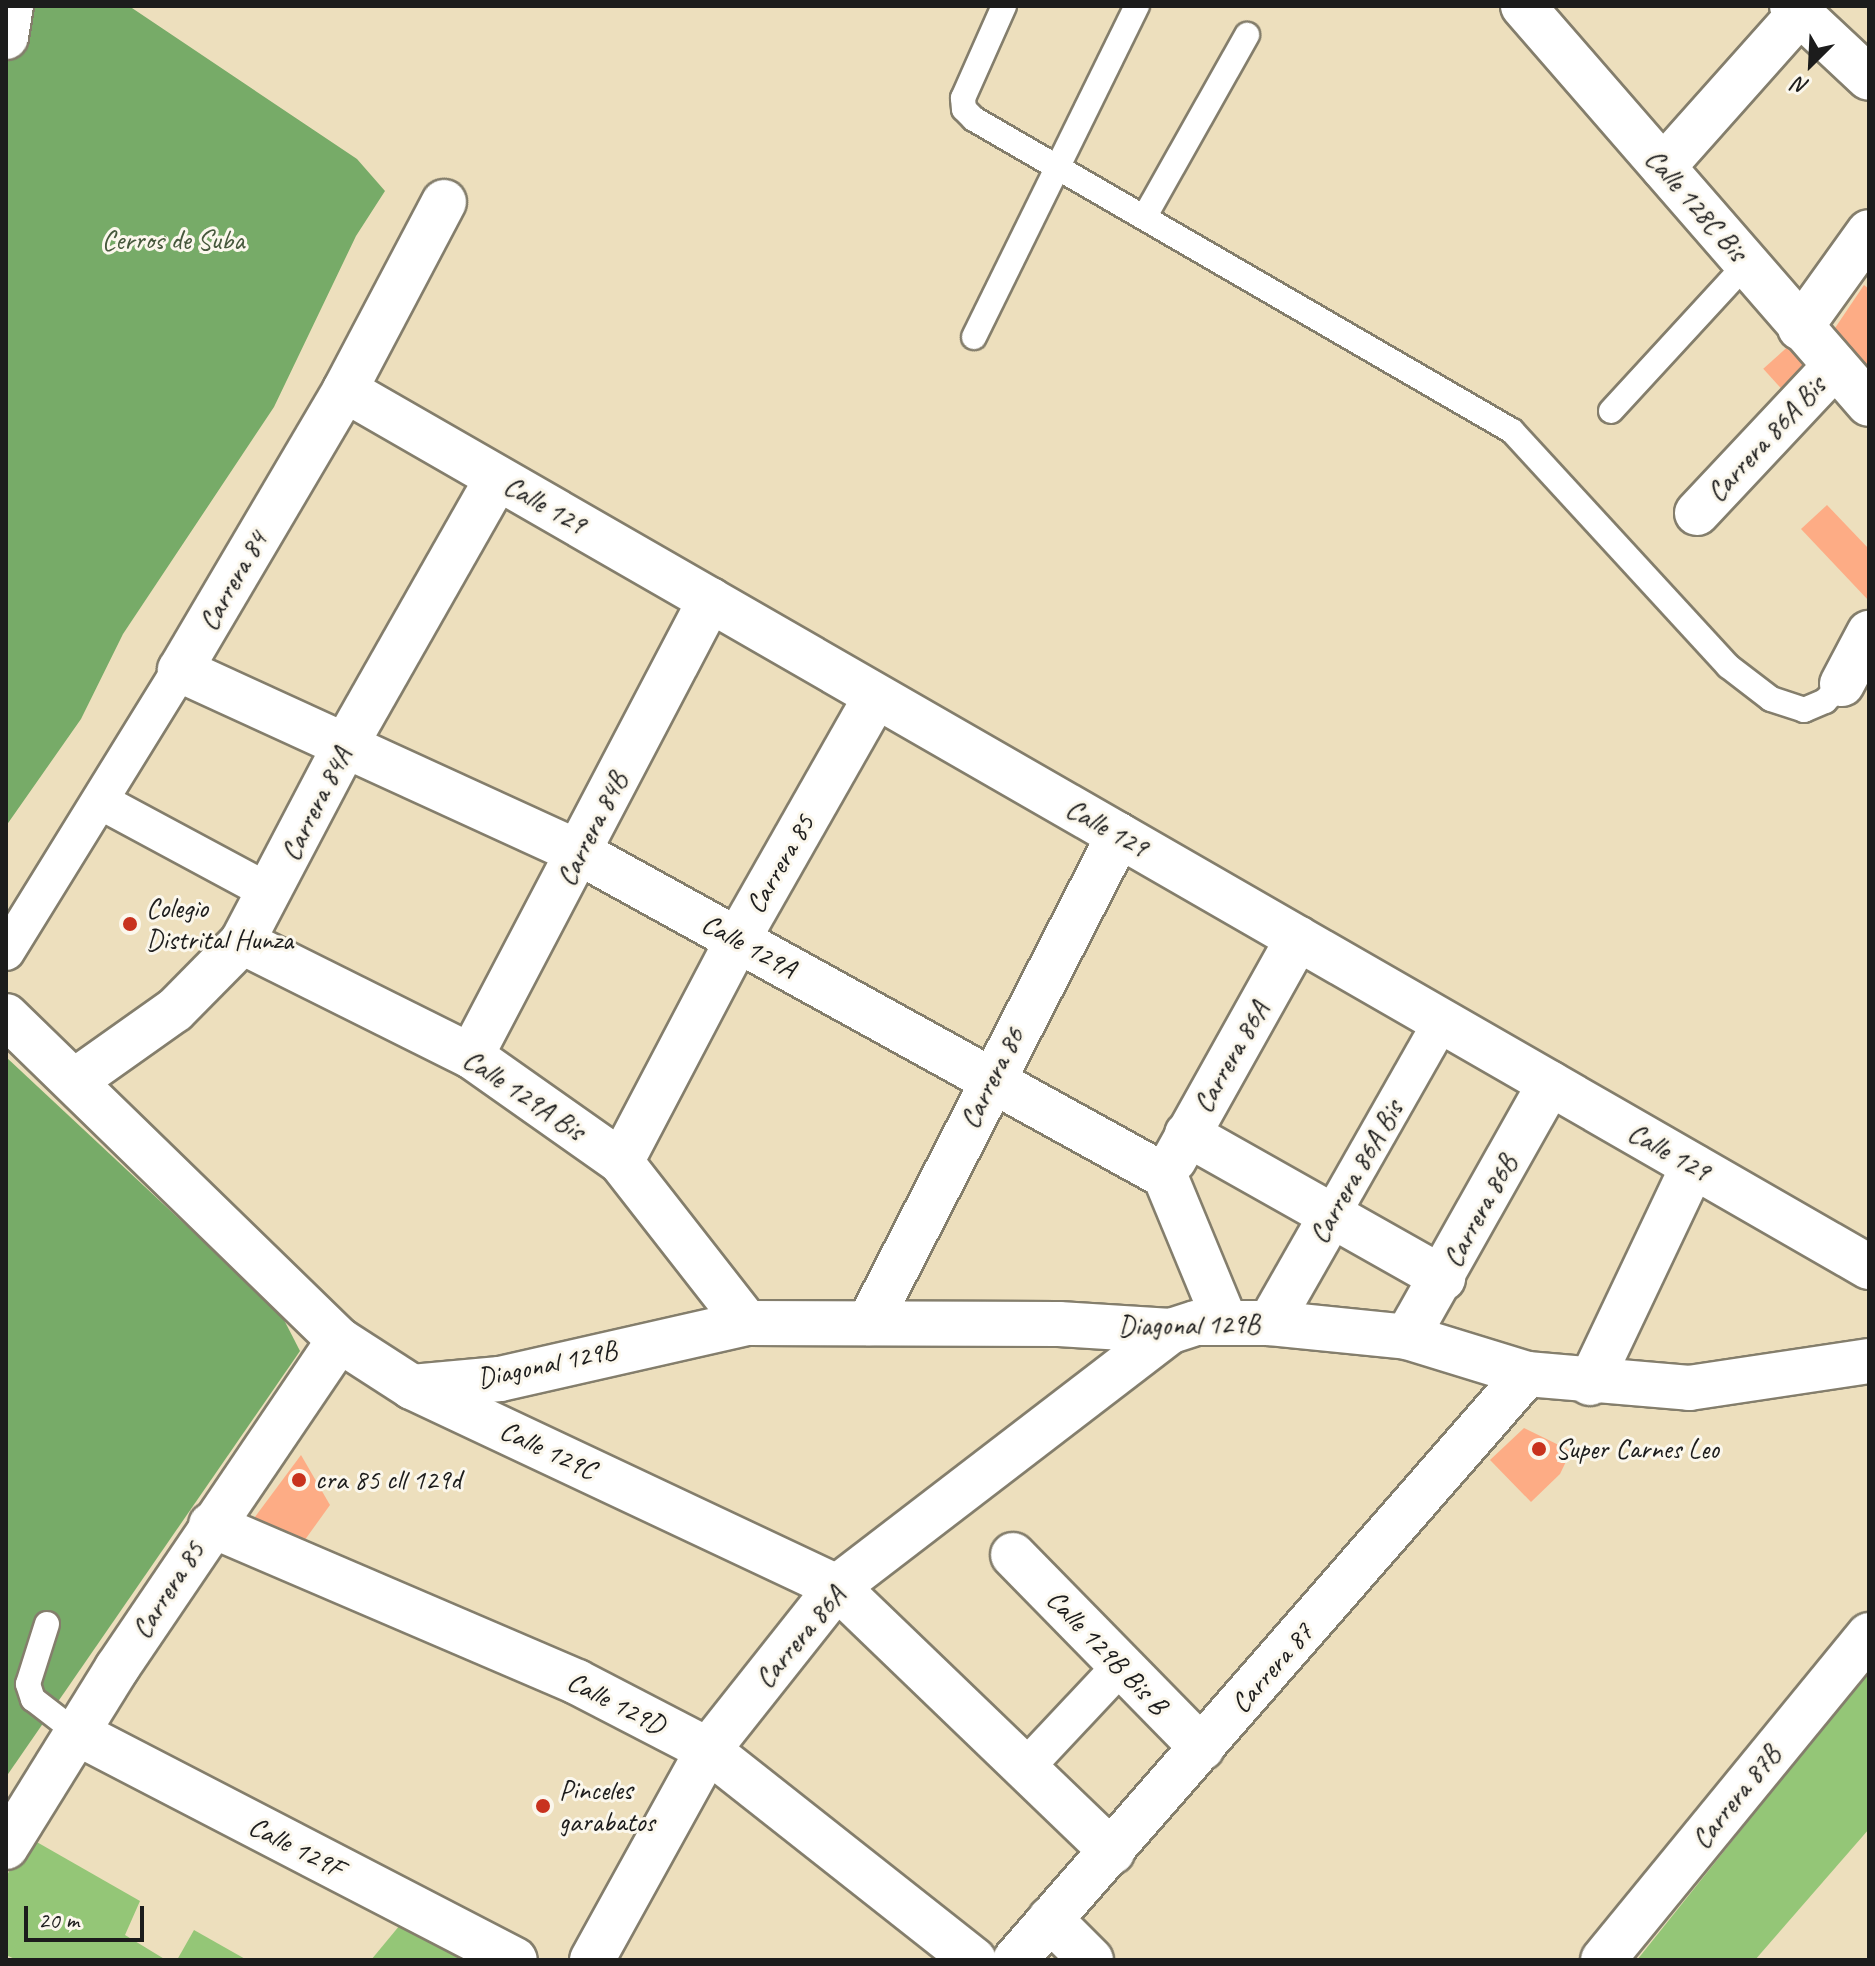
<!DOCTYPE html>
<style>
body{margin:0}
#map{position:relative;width:1875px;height:1966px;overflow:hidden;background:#eddfbd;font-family:Caveat,sans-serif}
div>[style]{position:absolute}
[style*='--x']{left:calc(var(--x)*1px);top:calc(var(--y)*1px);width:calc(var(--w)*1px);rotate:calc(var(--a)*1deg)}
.green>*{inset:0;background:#94c677}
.forest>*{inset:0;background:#77ab68}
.building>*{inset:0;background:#fdac85;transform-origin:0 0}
.roads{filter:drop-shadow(2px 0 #847e6c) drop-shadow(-2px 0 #847e6c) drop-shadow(0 2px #847e6c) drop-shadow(0 -2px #847e6c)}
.service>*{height:24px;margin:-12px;padding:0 12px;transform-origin:12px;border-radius:12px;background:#fff}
.pedestrian>*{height:36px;margin:-18px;padding:0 18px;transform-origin:18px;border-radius:18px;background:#fff}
.minor>*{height:44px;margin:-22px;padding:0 22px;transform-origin:22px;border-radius:22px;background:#fff}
.dots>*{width:22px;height:22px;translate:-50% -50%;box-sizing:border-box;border:4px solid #fbf7ec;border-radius:50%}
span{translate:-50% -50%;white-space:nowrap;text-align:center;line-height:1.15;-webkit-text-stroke:6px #fbf7ec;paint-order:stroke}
.street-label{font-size:28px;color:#1c1c1c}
.park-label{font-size:28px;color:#46583c}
.poi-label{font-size:28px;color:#1c1c1c}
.left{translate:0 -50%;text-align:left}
.frame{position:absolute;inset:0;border:8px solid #1c1c1c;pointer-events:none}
.north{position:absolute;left:1771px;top:24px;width:80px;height:80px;-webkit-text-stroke:6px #fbf7ec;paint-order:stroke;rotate:204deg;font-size:22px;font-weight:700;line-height:32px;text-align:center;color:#1c1c1c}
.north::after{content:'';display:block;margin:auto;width:28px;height:36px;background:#1c1c1c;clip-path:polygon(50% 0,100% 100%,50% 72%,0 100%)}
.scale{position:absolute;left:24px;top:1906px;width:120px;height:36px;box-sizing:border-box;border:4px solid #1c1c1c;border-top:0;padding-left:10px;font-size:24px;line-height:28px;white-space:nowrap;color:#1c1c1c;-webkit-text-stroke:6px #fbf7ec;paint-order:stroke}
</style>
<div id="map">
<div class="green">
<div style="clip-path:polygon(1869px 1670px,1869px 1829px,1755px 1960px,1637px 1960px)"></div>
<div style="clip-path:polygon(28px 1837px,140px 1901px,125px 1935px,166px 1960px,17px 1960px,6px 1955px,6px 1877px)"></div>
<div style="clip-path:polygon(400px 1925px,468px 1960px,371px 1960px)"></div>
<div style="clip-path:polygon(194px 1930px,247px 1960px,177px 1960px)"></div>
</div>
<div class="forest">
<div style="clip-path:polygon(6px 6px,129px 6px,357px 159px,385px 191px,356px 236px,274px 407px,123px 634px,81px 719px,6px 826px)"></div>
<div style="clip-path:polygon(6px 1057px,281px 1314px,300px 1351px,6px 1777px)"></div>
</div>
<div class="building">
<div style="clip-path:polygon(1864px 285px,1869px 289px,1869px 377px,1833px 331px)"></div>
<div style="left:1793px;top:342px;width:31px;height:40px;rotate:48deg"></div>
<div style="clip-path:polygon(1827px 505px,1869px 549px,1869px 601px,1801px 529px)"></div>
<div style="clip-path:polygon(1524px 1428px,1571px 1451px,1560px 1474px,1531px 1502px,1490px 1460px)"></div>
<div style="clip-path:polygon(301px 1455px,330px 1505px,294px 1555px,252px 1521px)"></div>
</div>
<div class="roads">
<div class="service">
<div style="--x:1004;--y:6;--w:101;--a:114"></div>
<div style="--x:963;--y:98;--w:11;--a:85"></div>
<div style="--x:964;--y:109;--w:14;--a:45"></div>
<div style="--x:974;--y:119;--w:622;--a:30.11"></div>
<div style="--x:1512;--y:431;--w:319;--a:47.4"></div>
<div style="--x:1728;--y:666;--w:54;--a:37.5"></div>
<div style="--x:1771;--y:699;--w:35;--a:18"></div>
<div style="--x:1804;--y:710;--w:23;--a:-23"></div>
<div style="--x:1825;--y:701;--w:24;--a:-45"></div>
<div style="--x:1145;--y:216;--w:208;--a:-60.6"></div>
<div style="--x:974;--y:337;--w:369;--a:-63.8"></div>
<div style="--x:1611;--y:411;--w:200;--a:-47.4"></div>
<div style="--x:47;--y:1624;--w:63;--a:107.6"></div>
<div style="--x:28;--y:1684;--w:16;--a:72"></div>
<div style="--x:33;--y:1699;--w:56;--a:37.7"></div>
</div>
<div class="pedestrian">
<div style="--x:100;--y:801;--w:194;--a:28.3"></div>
<div style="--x:6;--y:952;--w:331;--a:-58.3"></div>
<div style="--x:1331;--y:1216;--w:224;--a:-60.4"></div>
<div style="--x:1026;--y:1767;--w:139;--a:-46.8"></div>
</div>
<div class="minor">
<div style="--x:1523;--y:6;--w:527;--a:49"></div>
<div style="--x:1792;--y:6;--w:105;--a:43.1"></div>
<div style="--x:6;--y:37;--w:31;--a:-81"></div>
<div style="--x:1663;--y:167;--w:206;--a:-48.3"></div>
<div style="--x:444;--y:202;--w:212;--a:117.8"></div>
<div style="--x:345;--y:390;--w:325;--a:120.5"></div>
<div style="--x:180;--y:670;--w:440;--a:24.6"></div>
<div style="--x:580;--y:853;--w:668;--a:28.9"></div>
<div style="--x:1165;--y:1176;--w:157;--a:67.5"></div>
<div style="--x:1800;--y:328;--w:118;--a:-54.3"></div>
<div style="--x:345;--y:390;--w:1758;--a:29.92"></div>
<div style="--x:1697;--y:513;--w:202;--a:-46.8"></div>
<div style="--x:1842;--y:684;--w:58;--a:-62.1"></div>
<div style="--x:242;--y:942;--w:256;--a:26.5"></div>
<div style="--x:471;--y:1056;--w:184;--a:35.2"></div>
<div style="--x:621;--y:1162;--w:204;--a:52"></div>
<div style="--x:6;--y:1016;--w:465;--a:44.2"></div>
<div style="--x:339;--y:1340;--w:87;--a:32.8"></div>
<div style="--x:412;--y:1387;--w:470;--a:25.2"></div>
<div style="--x:837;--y:1587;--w:382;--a:43.9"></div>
<div style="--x:471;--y:1056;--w:515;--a:-62.34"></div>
<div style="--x:76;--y:1080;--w:121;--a:-35.3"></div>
<div style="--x:175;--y:1010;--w:95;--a:-45.4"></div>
<div style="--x:242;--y:942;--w:221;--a:-62.3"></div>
<div style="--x:345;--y:746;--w:308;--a:-60.4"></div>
<div style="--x:1187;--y:1134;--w:294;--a:29.4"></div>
<div style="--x:1174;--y:1160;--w:254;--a:-60.8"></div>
<div style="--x:621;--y:1162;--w:252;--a:-62.3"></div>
<div style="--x:738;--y:939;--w:279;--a:-60.4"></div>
<div style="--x:869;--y:1323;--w:548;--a:-62.87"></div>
<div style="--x:1270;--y:1323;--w:123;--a:-60.3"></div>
<div style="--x:1407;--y:1337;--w:291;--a:-60.6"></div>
<div style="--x:1590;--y:1383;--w:240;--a:-64.6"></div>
<div style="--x:412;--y:1387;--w:88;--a:-5.2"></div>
<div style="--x:500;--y:1379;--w:253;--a:-12.8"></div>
<div style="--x:747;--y:1323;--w:312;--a:0.2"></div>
<div style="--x:1059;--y:1324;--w:112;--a:3.6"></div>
<div style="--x:1171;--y:1331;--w:26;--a:-18"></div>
<div style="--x:1196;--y:1323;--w:74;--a:0"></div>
<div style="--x:1270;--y:1323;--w:138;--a:5.8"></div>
<div style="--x:1407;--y:1337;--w:126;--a:17.1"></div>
<div style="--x:1527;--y:1374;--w:163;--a:4.9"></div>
<div style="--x:1689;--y:1388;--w:182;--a:-8.5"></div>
<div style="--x:211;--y:1525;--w:398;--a:23.2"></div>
<div style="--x:577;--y:1682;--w:148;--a:27.4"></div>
<div style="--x:708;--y:1750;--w:339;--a:38.3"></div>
<div style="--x:1013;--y:1555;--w:270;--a:45.6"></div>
<div style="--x:77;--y:1733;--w:493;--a:27.4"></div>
<div style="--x:6;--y:1847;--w:211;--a:-58.2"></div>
<div style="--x:117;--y:1668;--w:396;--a:-55.9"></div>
<div style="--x:1050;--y:1919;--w:58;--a:45"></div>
<div style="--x:592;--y:1960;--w:240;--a:-61.1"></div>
<div style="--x:708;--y:1750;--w:208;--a:-51.6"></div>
<div style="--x:837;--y:1587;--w:421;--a:-37.5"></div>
<div style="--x:1015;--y:1960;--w:778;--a:-48.86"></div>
<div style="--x:1603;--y:1960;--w:420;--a:-50.7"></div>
</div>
</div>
<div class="dots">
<div style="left:130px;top:924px;background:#c8321e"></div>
<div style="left:1539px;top:1449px;background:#c8321e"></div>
<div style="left:299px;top:1480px;background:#c8321e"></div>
<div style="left:543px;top:1806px;background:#c8321e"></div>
</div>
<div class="street-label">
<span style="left:1696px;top:205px;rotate:49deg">Calle 128C Bis</span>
<span style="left:1766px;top:439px;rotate:-47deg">Carrera 86A Bis</span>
<span style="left:545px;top:505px;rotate:30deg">Calle 129</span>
<span style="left:233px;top:581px;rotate:-60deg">Carrera 84</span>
<span style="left:316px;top:804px;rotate:-63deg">Carrera 84A</span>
<span style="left:1107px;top:828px;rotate:30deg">Calle 129</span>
<span style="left:592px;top:829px;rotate:-63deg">Carrera 84B</span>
<span style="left:780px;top:864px;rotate:-60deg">Carrera 85</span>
<span style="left:749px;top:946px;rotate:29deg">Calle 129A</span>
<span style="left:1231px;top:1057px;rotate:-60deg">Carrera 86A</span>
<span style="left:992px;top:1078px;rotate:-63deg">Carrera 86</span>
<span style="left:524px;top:1095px;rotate:34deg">Calle 129A Bis</span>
<span style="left:1669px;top:1152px;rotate:30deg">Calle 129</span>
<span style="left:1356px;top:1172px;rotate:-60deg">Carrera 86A Bis</span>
<span style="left:1480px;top:1211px;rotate:-61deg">Carrera 86B</span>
<span style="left:1189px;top:1325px;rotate:-1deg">Diagonal 129B</span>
<span style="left:547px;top:1364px;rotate:-12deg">Diagonal 129B</span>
<span style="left:548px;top:1450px;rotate:25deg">Calle 129C</span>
<span style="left:168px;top:1590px;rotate:-57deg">Carrera 85</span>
<span style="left:800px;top:1637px;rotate:-50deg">Carrera 86A</span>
<span style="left:1107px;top:1652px;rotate:46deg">Calle 129B Bis B</span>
<span style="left:1272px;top:1668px;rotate:-49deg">Carrera 87</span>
<span style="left:616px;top:1703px;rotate:27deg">Calle 129D</span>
<span style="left:1736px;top:1797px;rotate:-51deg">Carrera 87B</span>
<span style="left:296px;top:1847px;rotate:27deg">Calle 129F</span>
</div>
<div class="park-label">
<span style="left:173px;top:240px">Cerros de Suba</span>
</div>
<div class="poi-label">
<span class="left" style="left:146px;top:924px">Colegio<br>Distrital Hunza</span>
<span class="left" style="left:1555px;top:1449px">Super Carnes Leo</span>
<span class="left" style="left:315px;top:1480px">cra 85 cll 129d</span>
<span class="left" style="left:559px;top:1806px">Pinceles<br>garabatos</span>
</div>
<div class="frame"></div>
<div class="north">N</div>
<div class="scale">20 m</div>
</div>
